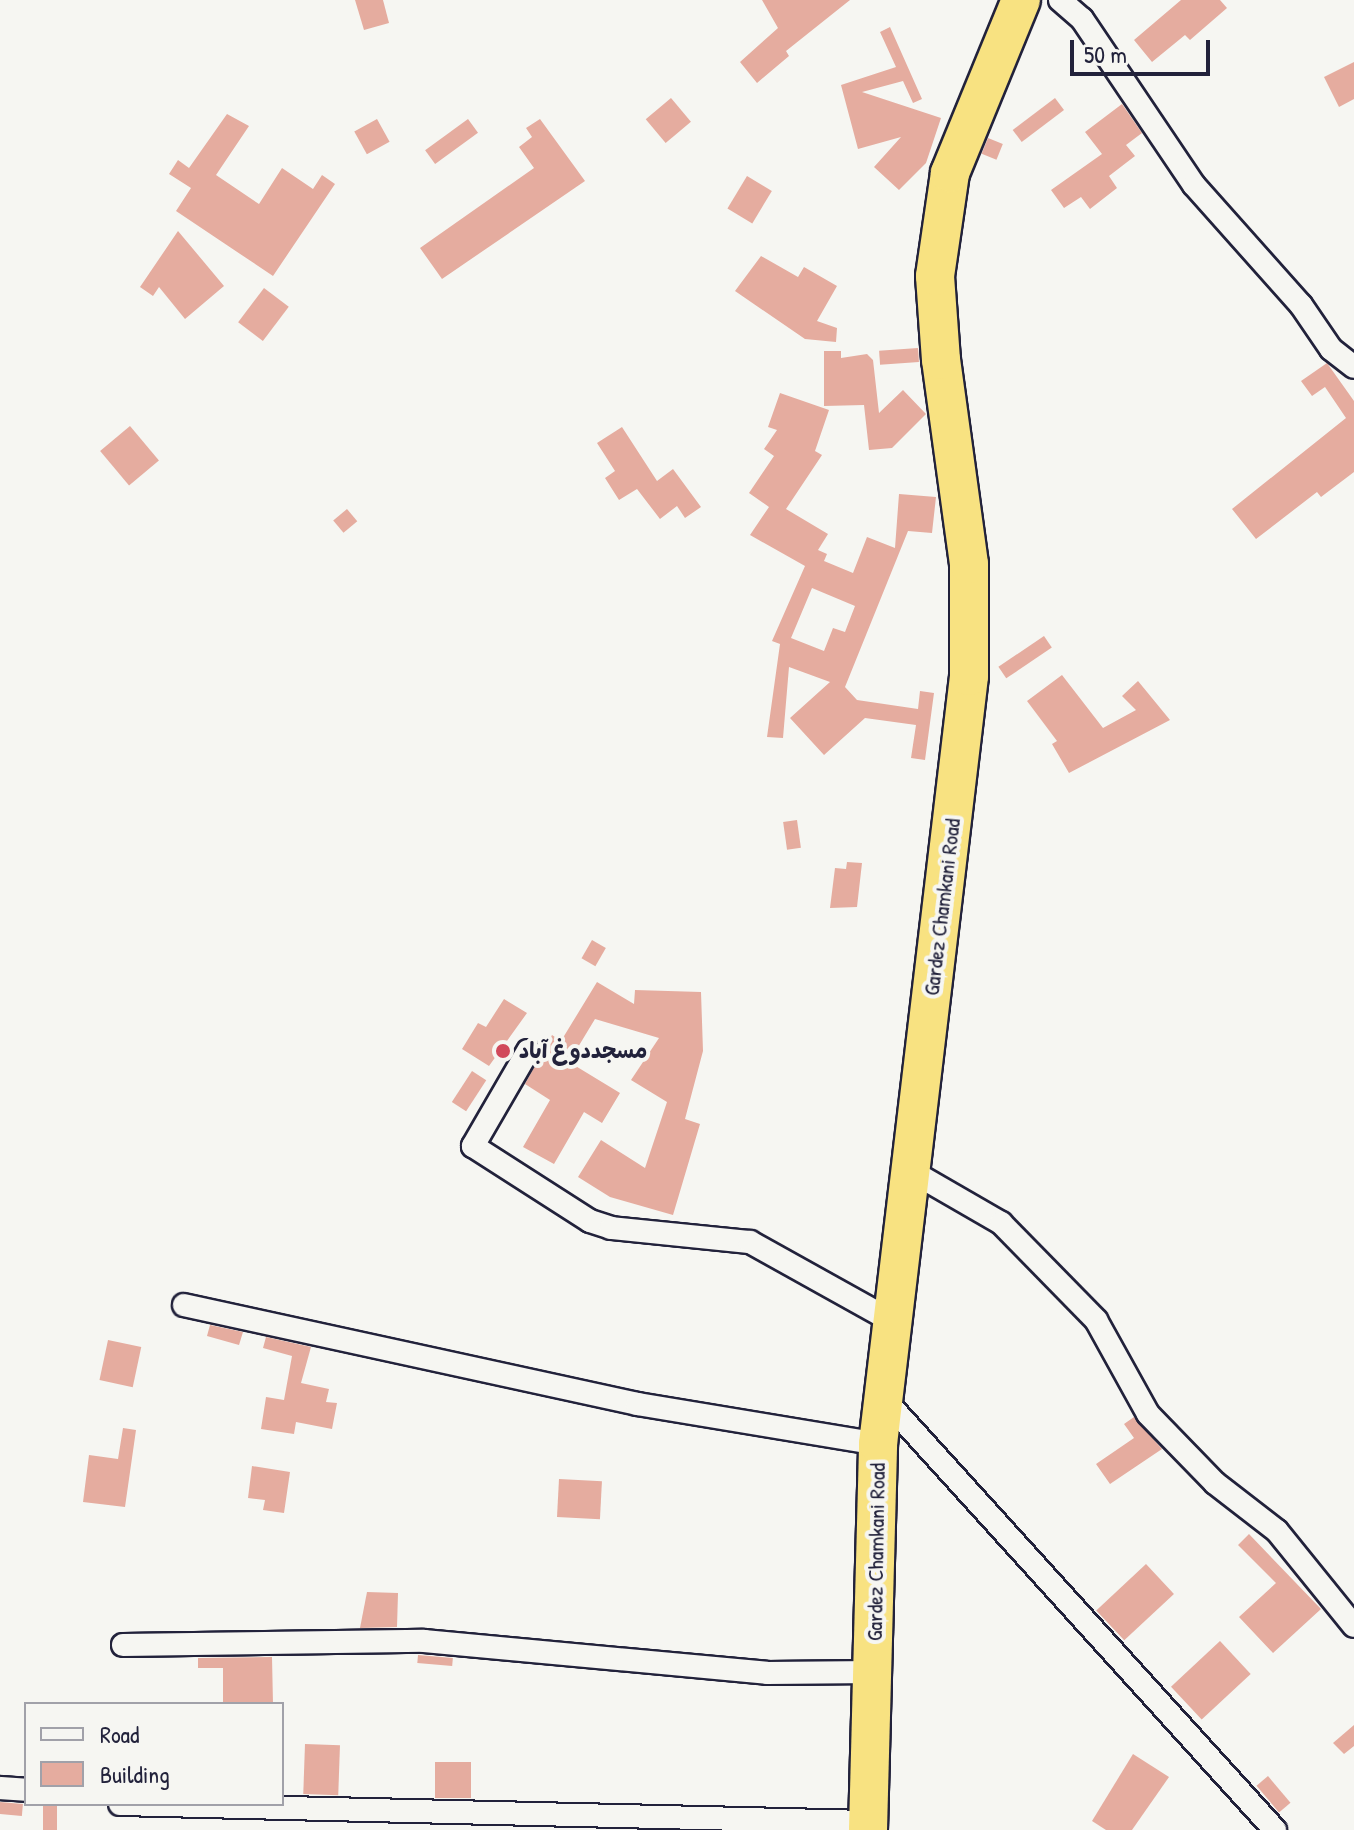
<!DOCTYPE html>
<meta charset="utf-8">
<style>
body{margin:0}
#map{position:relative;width:1354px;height:1830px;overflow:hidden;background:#f6f6f2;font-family:"Patrick Hand","Playpen Sans Arabic",sans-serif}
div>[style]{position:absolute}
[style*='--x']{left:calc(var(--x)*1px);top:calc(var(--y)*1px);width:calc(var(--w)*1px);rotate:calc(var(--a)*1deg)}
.building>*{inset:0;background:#e5ac9f;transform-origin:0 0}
.roads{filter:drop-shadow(2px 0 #22223b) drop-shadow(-2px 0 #22223b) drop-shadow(0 2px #22223b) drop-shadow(0 -2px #22223b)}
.street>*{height:22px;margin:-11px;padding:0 11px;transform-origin:11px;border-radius:11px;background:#f6f6f2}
.highway>*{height:38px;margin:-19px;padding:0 19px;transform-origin:19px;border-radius:19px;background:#f8e281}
.dots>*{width:22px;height:22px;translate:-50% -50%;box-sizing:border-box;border:4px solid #f6f6f2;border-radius:50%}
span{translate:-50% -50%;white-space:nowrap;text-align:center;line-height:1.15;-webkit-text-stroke:8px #f6f6f2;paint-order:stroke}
.street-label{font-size:22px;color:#22223b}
.poi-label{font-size:22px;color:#22223b;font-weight:700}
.left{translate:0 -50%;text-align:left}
.legend{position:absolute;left:24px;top:1702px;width:260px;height:104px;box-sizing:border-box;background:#f6f6f2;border:2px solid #a1a1a9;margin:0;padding:10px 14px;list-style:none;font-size:24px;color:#22223b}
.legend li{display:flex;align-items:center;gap:16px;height:40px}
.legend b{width:40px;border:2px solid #a1a1a9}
.scale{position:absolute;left:1070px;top:40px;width:140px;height:36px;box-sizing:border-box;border:4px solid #22223b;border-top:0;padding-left:10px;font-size:24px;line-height:28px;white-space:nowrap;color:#22223b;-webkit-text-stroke:6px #f6f6f2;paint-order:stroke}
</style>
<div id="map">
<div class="building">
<div style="clip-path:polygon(355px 0,383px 0,389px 23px,364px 30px)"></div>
<div style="clip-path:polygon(762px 0,850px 0,786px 51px,789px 56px,757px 83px,740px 62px,778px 28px)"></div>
<div style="clip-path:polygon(1181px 0,1220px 0,1227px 8px,1190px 40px,1185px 35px,1152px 62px,1134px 40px)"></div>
<div style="clip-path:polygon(890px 27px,922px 99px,913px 103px,903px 81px,862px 92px,941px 118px,926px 163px,899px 190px,874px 167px,901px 137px,858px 149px,841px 85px,896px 67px,880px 32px)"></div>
<div style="clip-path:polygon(1354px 62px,1354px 99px,1339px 107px,1324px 77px)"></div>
<div style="left:671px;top:98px;width:31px;height:33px;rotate:50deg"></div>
<div style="left:1055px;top:98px;width:15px;height:53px;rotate:53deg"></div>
<div style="clip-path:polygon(1122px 104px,1142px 133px,1126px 145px,1135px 156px,1109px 176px,1117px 188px,1090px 209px,1081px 197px,1064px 208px,1051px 190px,1102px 154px,1085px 132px)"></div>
<div style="clip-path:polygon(227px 114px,249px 126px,216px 175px,259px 204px,282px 168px,313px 189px,322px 175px,335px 184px,273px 276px,176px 211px,191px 188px,169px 174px,178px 160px,189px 168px)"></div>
<div style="left:377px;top:119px;width:26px;height:26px;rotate:61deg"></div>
<div style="left:468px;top:119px;width:17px;height:53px;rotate:54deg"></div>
<div style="clip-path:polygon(540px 119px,585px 181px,442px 279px,420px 248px,534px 168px,519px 147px,532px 137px,526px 128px)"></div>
<div style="left:988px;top:138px;width:16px;height:17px;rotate:22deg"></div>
<div style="left:747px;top:176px;width:29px;height:38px;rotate:31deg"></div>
<div style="clip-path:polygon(178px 231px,224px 286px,185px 319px,159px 287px,153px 296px,140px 287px)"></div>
<div style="clip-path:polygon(761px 256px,798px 277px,804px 267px,837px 286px,817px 321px,837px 328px,836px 342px,805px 339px,735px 291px)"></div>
<div style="left:264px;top:288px;width:31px;height:43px;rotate:37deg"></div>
<div style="left:918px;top:348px;width:14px;height:39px;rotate:86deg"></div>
<div style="clip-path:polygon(824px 351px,841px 351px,841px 358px,867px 354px,873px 360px,879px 413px,903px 390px,926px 414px,892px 448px,869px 450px,864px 405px,824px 406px)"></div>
<div style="clip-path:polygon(1327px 363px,1354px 401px,1354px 472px,1321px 497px,1317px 492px,1256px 539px,1232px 509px,1346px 418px,1325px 387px,1312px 396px,1301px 381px)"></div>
<div style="clip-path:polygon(evenodd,780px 393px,829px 410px,815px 451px,822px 455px,786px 509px,828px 534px,818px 550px,827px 554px,824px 561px,853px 573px,867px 537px,895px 548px,899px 494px,936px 497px,932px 533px,908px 531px,845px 687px,857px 700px,918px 709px,920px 691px,934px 693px,925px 760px,911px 758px,916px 725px,865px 718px,824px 755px,790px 718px,830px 682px,789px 667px,783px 738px,767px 737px,780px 644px,772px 641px,805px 566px,750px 535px,769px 507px,749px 493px,774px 456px,764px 449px,777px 430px,768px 427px,780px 393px,812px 588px,855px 606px,845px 632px,833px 628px,824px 651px,791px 638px,812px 588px)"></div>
<div style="left:130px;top:426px;width:45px;height:39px;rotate:50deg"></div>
<div style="clip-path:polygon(622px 427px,657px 481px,673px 469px,701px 507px,685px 518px,677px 506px,660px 519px,637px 489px,619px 500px,605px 478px,615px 471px,597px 443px)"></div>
<div style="left:347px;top:509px;width:16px;height:18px;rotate:50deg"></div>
<div style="left:1044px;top:636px;width:14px;height:55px;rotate:56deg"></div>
<div style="clip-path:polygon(1062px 675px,1103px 728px,1136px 710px,1122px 696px,1138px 681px,1170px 720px,1069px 773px,1052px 744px,1057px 741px,1027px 701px)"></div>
<div style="left:797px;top:820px;width:28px;height:14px;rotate:82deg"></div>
<div style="clip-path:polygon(847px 862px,862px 863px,857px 907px,830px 908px,835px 868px,846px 869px)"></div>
<div style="left:592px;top:940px;width:16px;height:21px;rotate:30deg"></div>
<div style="clip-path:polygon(597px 982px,634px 1004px,635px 990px,701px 992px,703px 1051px,685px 1119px,700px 1124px,673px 1215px,610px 1197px,578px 1177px,601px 1140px,645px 1168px,667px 1102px,631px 1080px,659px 1038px,595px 1019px,569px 1062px,620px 1093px,602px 1123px,584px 1112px,554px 1164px,523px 1147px,550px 1100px,525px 1084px,552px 1035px,561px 1041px)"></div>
<div style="clip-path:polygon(504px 999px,527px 1013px,489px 1066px,462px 1049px,478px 1023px,486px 1027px)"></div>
<div style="left:472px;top:1071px;width:17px;height:37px;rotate:33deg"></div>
<div style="clip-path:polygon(210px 1325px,243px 1332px,239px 1345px,207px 1336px)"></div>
<div style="clip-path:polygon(266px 1337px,311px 1347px,301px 1383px,329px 1389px,326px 1402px,337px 1403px,332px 1429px,296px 1422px,294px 1434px,261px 1429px,266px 1397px,284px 1400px,292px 1356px,263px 1348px)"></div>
<div style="left:108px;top:1340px;width:34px;height:41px;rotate:12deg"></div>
<div style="clip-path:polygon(1134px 1417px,1162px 1449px,1110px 1484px,1096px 1464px,1134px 1438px,1124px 1424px)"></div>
<div style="clip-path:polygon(123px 1428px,136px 1430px,125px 1507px,83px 1502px,89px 1455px,118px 1459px)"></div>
<div style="clip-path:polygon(252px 1466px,290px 1472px,284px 1513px,263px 1510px,265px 1500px,248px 1498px)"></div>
<div style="left:559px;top:1479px;width:43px;height:38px;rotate:3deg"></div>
<div style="clip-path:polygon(1249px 1534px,1321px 1609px,1273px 1653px,1239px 1617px,1276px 1583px,1238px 1545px)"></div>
<div style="left:1146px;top:1564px;width:41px;height:68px;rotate:47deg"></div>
<div style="clip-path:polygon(367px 1592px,398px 1593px,397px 1627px,360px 1628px)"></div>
<div style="left:1220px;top:1641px;width:45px;height:67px;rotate:47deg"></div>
<div style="left:418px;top:1655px;width:35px;height:8px;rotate:5deg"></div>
<div style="clip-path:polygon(272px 1657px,273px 1704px,223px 1704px,223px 1668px,198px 1668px,198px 1658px)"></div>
<div style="clip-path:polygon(1354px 1725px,1354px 1746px,1344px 1754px,1333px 1743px)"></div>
<div style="left:305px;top:1744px;width:35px;height:50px;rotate:2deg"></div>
<div style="clip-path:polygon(1133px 1754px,1169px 1777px,1132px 1830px,1106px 1830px,1092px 1821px)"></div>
<div style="left:435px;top:1762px;width:36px;height:36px"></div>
<div style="left:1268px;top:1776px;width:35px;height:15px;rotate:50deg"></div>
<div style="left:0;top:1802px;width:23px;height:12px;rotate:5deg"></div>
<div style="left:43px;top:1804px;width:14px;height:26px"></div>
</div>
<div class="roads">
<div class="street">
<div style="--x:1060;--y:0;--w:29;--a:41"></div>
<div style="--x:1082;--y:19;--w:200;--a:56"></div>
<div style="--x:1194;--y:185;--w:161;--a:48.3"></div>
<div style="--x:1301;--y:305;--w:53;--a:55.7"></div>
<div style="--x:1331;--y:349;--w:29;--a:38"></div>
<div style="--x:528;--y:1051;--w:110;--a:120.1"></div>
<div style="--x:473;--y:1146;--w:139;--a:32.7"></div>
<div style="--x:590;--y:1221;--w:22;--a:18"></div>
<div style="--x:611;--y:1228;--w:140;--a:5.8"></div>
<div style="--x:750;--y:1242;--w:162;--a:29.1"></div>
<div style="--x:911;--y:1171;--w:104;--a:30"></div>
<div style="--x:1001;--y:1223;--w:136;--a:45.6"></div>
<div style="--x:1096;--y:1320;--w:107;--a:61"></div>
<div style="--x:1148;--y:1414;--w:96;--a:45.8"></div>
<div style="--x:1215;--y:1483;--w:78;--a:37.7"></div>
<div style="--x:1277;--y:1531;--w:122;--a:51"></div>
<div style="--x:184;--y:1305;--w:464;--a:12.3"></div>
<div style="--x:637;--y:1404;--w:244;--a:9.4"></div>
<div style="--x:884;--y:1399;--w:582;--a:47.79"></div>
<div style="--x:123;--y:1645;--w:301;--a:-0.8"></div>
<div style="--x:424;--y:1641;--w:344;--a:5.3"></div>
<div style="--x:767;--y:1673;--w:107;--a:-0.5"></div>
<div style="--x:0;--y:1788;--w:26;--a:4"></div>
<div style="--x:120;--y:1804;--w:749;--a:1.38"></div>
</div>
<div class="highway">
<div style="--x:868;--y:1830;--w:386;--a:-88.5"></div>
<div style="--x:878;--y:1444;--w:773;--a:-83.24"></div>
<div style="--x:969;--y:676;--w:112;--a:-90"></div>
<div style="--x:969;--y:564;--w:206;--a:-97.8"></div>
<div style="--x:941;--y:360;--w:84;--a:-94.1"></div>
<div style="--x:935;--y:276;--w:104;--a:-81.7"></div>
<div style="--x:950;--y:173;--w:187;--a:-67.7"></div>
</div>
</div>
<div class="dots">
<div style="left:503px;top:1051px;background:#d1495b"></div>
</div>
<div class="street-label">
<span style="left:942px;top:907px;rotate:-83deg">Gardez Chamkani Road</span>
<span style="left:876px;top:1552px;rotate:-89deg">Gardez Chamkani Road</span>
</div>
<div class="poi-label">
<span class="left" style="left:519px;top:1051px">مسجددوغ آباد</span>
</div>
<ul class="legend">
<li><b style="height:10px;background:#f6f6f2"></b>Road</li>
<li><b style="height:22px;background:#e5ac9f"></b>Building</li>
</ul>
<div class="scale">50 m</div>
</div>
